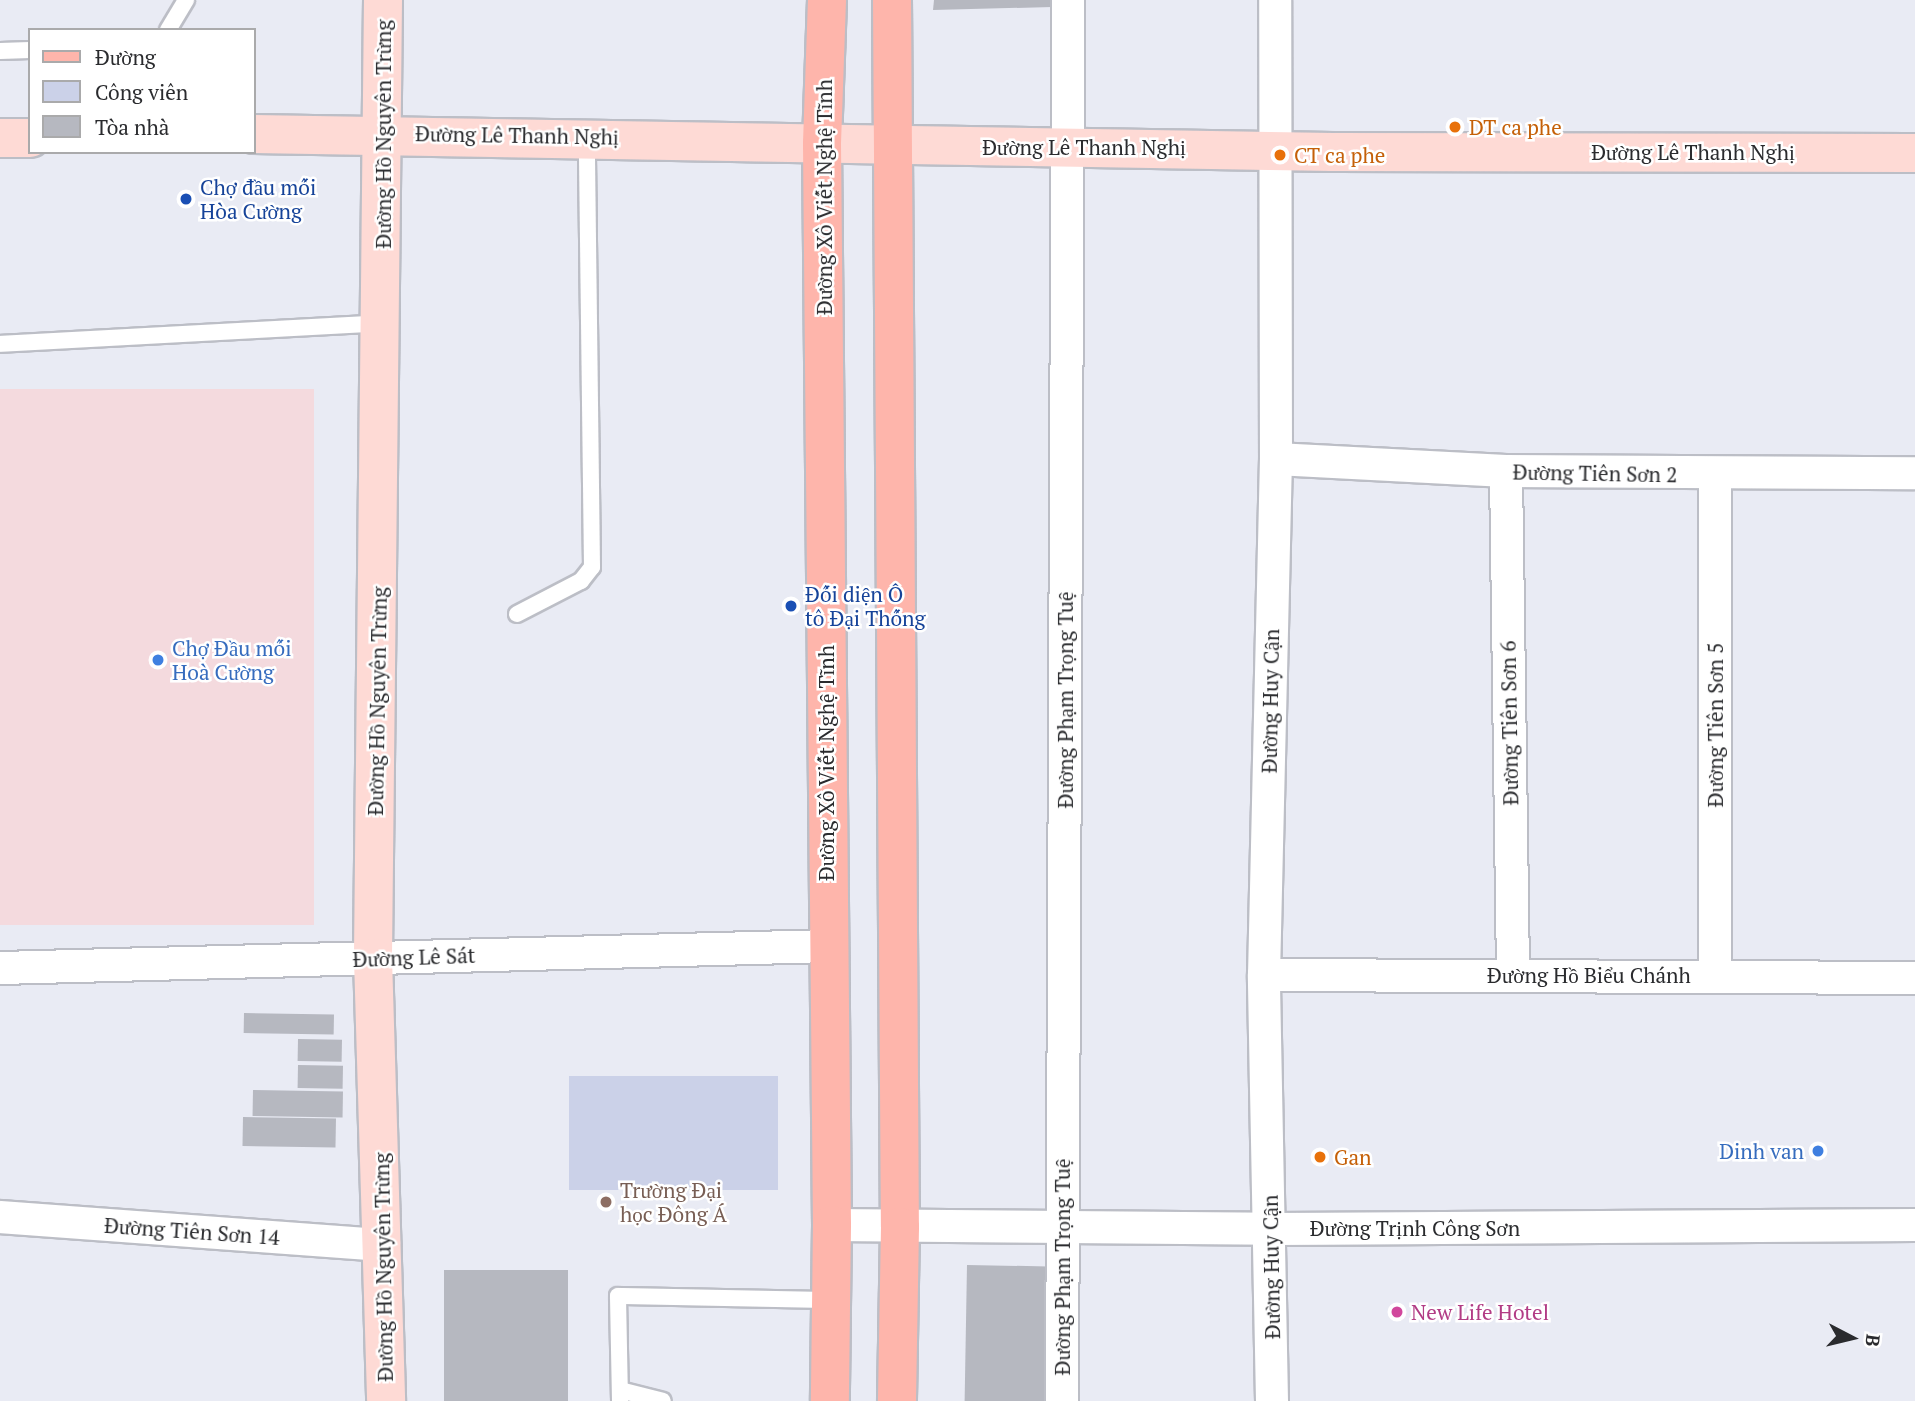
<!DOCTYPE html>
<meta charset="utf-8">
<style>
body{margin:0}
#map{position:relative;width:1915px;height:1401px;overflow:hidden;background:#e9ebf4;font-family:"PT Serif",serif}
div>[style]{position:absolute}
[style*='--x']{left:calc(var(--x)*1px);top:calc(var(--y)*1px);width:calc(var(--w)*1px);rotate:calc(var(--a)*1deg)}
.commercial>*{inset:0;background:#f4dade;transform-origin:0 0}
.green>*{inset:0;background:#cbd1e8;transform-origin:0 0}
.building>*{inset:0;background:#b6b8c0;transform-origin:0 0}
.roads{filter:drop-shadow(2px 0 #bcbec6) drop-shadow(-2px 0 #bcbec6) drop-shadow(0 2px #bcbec6) drop-shadow(0 -2px #bcbec6)}
.lane>*{height:16px;margin:-8px;padding:0 8px;transform-origin:8px;border-radius:8px;background:#fff}
.street>*{height:32px;margin:-16px;padding:0 16px;transform-origin:16px;border-radius:16px;background:#fff}
.secondary>*{height:38px;margin:-19px;padding:0 19px;transform-origin:19px;border-radius:19px;background:#fedad5}
.primary>*{height:38px;margin:-19px;padding:0 19px;transform-origin:19px;border-radius:19px;background:#feb5ab}
.dots>*{width:19px;height:19px;translate:-50% -50%;box-sizing:border-box;border:4px solid #fff;border-radius:50%}
span{translate:-50% -50%;white-space:nowrap;text-align:center;line-height:1.15;-webkit-text-stroke:5px #fff;paint-order:stroke}
.food-label{font-size:21px;color:#c56008}
.left{translate:0 -50%;text-align:left}
.street-label{font-size:21px;color:#2a2b2e}
.transit-label{font-size:21px;color:#164399}
.shop-label{font-size:21px;color:#366cbe}
.right{translate:-100% -50%;text-align:right}
.education-label{font-size:21px;color:#785e54}
.hotel-label{font-size:21px;color:#b23c85}
.legend{position:absolute;left:28px;top:28px;width:228px;height:126px;box-sizing:border-box;background:#fff;border:2px solid #aaaaab;margin:0;padding:9px 12px;list-style:none;font-size:21px;color:#2a2b2e}
.legend li{display:flex;align-items:center;gap:14px;height:35px}
.legend b{width:35px;border:2px solid #aaaaab}
.north{position:absolute;left:1817px;top:1303px;width:70px;height:70px;-webkit-text-stroke:5px #fff;paint-order:stroke;rotate:97deg;font-size:19px;font-weight:700;line-height:28px;text-align:center;color:#2a2b2e}
.north::after{content:'';display:block;margin:auto;width:24px;height:32px;background:#2a2b2e;clip-path:polygon(50% 0,100% 100%,50% 72%,0 100%)}
</style>
<div id="map">
<div class="commercial">
<div style="left:314px;top:389px;width:536px;height:314px;rotate:90deg"></div>
</div>
<div class="green">
<div style="left:569px;top:1076px;width:209px;height:114px"></div>
</div>
<div class="building">
<div style="clip-path:polygon(934px 0,1052px 0,1052px 7px,933px 10px)"></div>
<div style="left:244px;top:1013px;width:90px;height:20px;rotate:1deg"></div>
<div style="left:298px;top:1039px;width:44px;height:22px;rotate:1deg"></div>
<div style="left:298px;top:1065px;width:45px;height:23px;rotate:1deg"></div>
<div style="left:253px;top:1090px;width:90px;height:26px;rotate:1deg"></div>
<div style="left:243px;top:1117px;width:93px;height:29px;rotate:1deg"></div>
<div style="left:967px;top:1265px;width:81px;height:136px;rotate:1deg"></div>
<div style="left:444px;top:1270px;width:124px;height:131px"></div>
</div>
<div class="roads">
<div class="lane">
<div style="--x:168;--y:30;--w:35;--a:-59"></div>
<div style="--x:0;--y:51;--w:30;--a:-2"></div>
<div style="--x:0;--y:344;--w:383;--a:-3.1"></div>
<div style="--x:517;--y:614;--w:72;--a:-27.3"></div>
<div style="--x:581;--y:581;--w:18;--a:-52"></div>
<div style="--x:592;--y:567;--w:429;--a:-90.7"></div>
<div style="--x:620;--y:1390;--w:44;--a:14.3"></div>
<div style="--x:620;--y:1401;--w:105;--a:-91.1"></div>
<div style="--x:618;--y:1296;--w:213;--a:1.1"></div>
</div>
<div class="street">
<div style="--x:1276;--y:459;--w:230;--a:3"></div>
<div style="--x:1506;--y:471;--w:409;--a:0.3"></div>
<div style="--x:1506;--y:471;--w:504;--a:89.2"></div>
<div style="--x:0;--y:968;--w:827;--a:-1.52"></div>
<div style="--x:1264;--y:975;--w:651;--a:0.26"></div>
<div style="--x:1715;--y:975;--w:500;--a:-90"></div>
<div style="--x:0;--y:1217;--w:385;--a:4.2"></div>
<div style="--x:832;--y:1225;--w:439;--a:0.5"></div>
<div style="--x:1271;--y:1229;--w:644;--a:-0.36"></div>
<div style="--x:1062;--y:1401;--w:1401;--a:-89.75"></div>
<div style="--x:1272;--y:1401;--w:426;--a:-91.1"></div>
<div style="--x:1264;--y:975;--w:516;--a:-88.67"></div>
<div style="--x:1276;--y:459;--w:459;--a:-90.1"></div>
</div>
<div class="secondary">
<div style="--x:383;--y:0;--w:958;--a:90.6"></div>
<div style="--x:373;--y:958;--w:443;--a:88.3"></div>
<div style="--x:254;--y:134;--w:1079;--a:0.96"></div>
<div style="--x:1333;--y:152;--w:582;--a:0.1"></div>
<div style="--x:0;--y:138;--w:30;--a:0"></div>
</div>
<div class="primary">
<div style="--x:827;--y:0;--w:144;--a:92"></div>
<div style="--x:822;--y:144;--w:1081;--a:89.47"></div>
<div style="--x:832;--y:1225;--w:176;--a:90.7"></div>
<div style="--x:892;--y:0;--w:1227;--a:89.63"></div>
<div style="--x:900;--y:1227;--w:174;--a:91"></div>
</div>
</div>
<div class="dots">
<div style="left:1455px;top:127px;background:#e8710a"></div>
<div style="left:1280px;top:155px;background:#e8710a"></div>
<div style="left:186px;top:199px;background:#1a4fb4"></div>
<div style="left:791px;top:606px;background:#1a4fb4"></div>
<div style="left:158px;top:660px;background:#3f7fe0"></div>
<div style="left:1818px;top:1151px;background:#3f7fe0"></div>
<div style="left:1320px;top:1157px;background:#e8710a"></div>
<div style="left:606px;top:1202px;background:#8d6e63"></div>
<div style="left:1397px;top:1312px;background:#d1479c"></div>
</div>
<div class="food-label">
<span class="left" style="left:1469px;top:127px">DT ca phe</span>
<span class="left" style="left:1294px;top:155px">CT ca phe</span>
<span class="left" style="left:1334px;top:1157px">Gan</span>
</div>
<div class="street-label">
<span style="left:383px;top:134px;rotate:-90deg">Đường Hồ Nguyên Trừng</span>
<span style="left:517px;top:135px;rotate:1deg">Đường Lê Thanh Nghị</span>
<span style="left:1084px;top:147px">Đường Lê Thanh Nghị</span>
<span style="left:1693px;top:152px">Đường Lê Thanh Nghị</span>
<span style="left:824px;top:197px;rotate:-90deg">Đường Xô Viết Nghệ Tĩnh</span>
<span style="left:1595px;top:473px;rotate:1deg">Đường Tiên Sơn 2</span>
<span style="left:1065px;top:700px;rotate:-90deg">Đường Phạm Trọng Tuệ</span>
<span style="left:377px;top:701px;rotate:-89deg">Đường Hồ Nguyên Trừng</span>
<span style="left:1270px;top:701px;rotate:-89deg">Đường Huy Cận</span>
<span style="left:1509px;top:723px;rotate:-91deg">Đường Tiên Sơn 6</span>
<span style="left:1715px;top:725px;rotate:-90deg">Đường Tiên Sơn 5</span>
<span style="left:826px;top:763px;rotate:-90deg">Đường Xô Viết Nghệ Tĩnh</span>
<span style="left:414px;top:957px;rotate:-2deg">Đường Lê Sát</span>
<span style="left:1589px;top:975px">Đường Hồ Biểu Chánh</span>
<span style="left:1415px;top:1228px">Đường Trịnh Công Sơn</span>
<span style="left:192px;top:1231px;rotate:4deg">Đường Tiên Sơn 14</span>
<span style="left:383px;top:1267px;rotate:-91deg">Đường Hồ Nguyên Trừng</span>
<span style="left:1062px;top:1267px;rotate:-90deg">Đường Phạm Trọng Tuệ</span>
<span style="left:1271px;top:1267px;rotate:-91deg">Đường Huy Cận</span>
</div>
<div class="transit-label">
<span class="left" style="left:200px;top:199px">Chợ đầu mối<br>Hòa Cường</span>
<span class="left" style="left:805px;top:606px">Đối diện Ô<br>tô Đại Thống</span>
</div>
<div class="shop-label">
<span class="left" style="left:172px;top:660px">Chợ Đầu mối<br>Hoà Cường</span>
<span class="right" style="left:1804px;top:1151px">Dinh van</span>
</div>
<div class="education-label">
<span class="left" style="left:620px;top:1202px">Trường Đại<br>học Đông Á</span>
</div>
<div class="hotel-label">
<span class="left" style="left:1411px;top:1312px">New Life Hotel</span>
</div>
<ul class="legend">
<li><b style="height:9px;background:#feb5ab"></b>Đường</li>
<li><b style="height:19px;background:#cbd1e8"></b>Công viên</li>
<li><b style="height:19px;background:#b6b8c0"></b>Tòa nhà</li>
</ul>
<div class="north">B</div>
</div>
